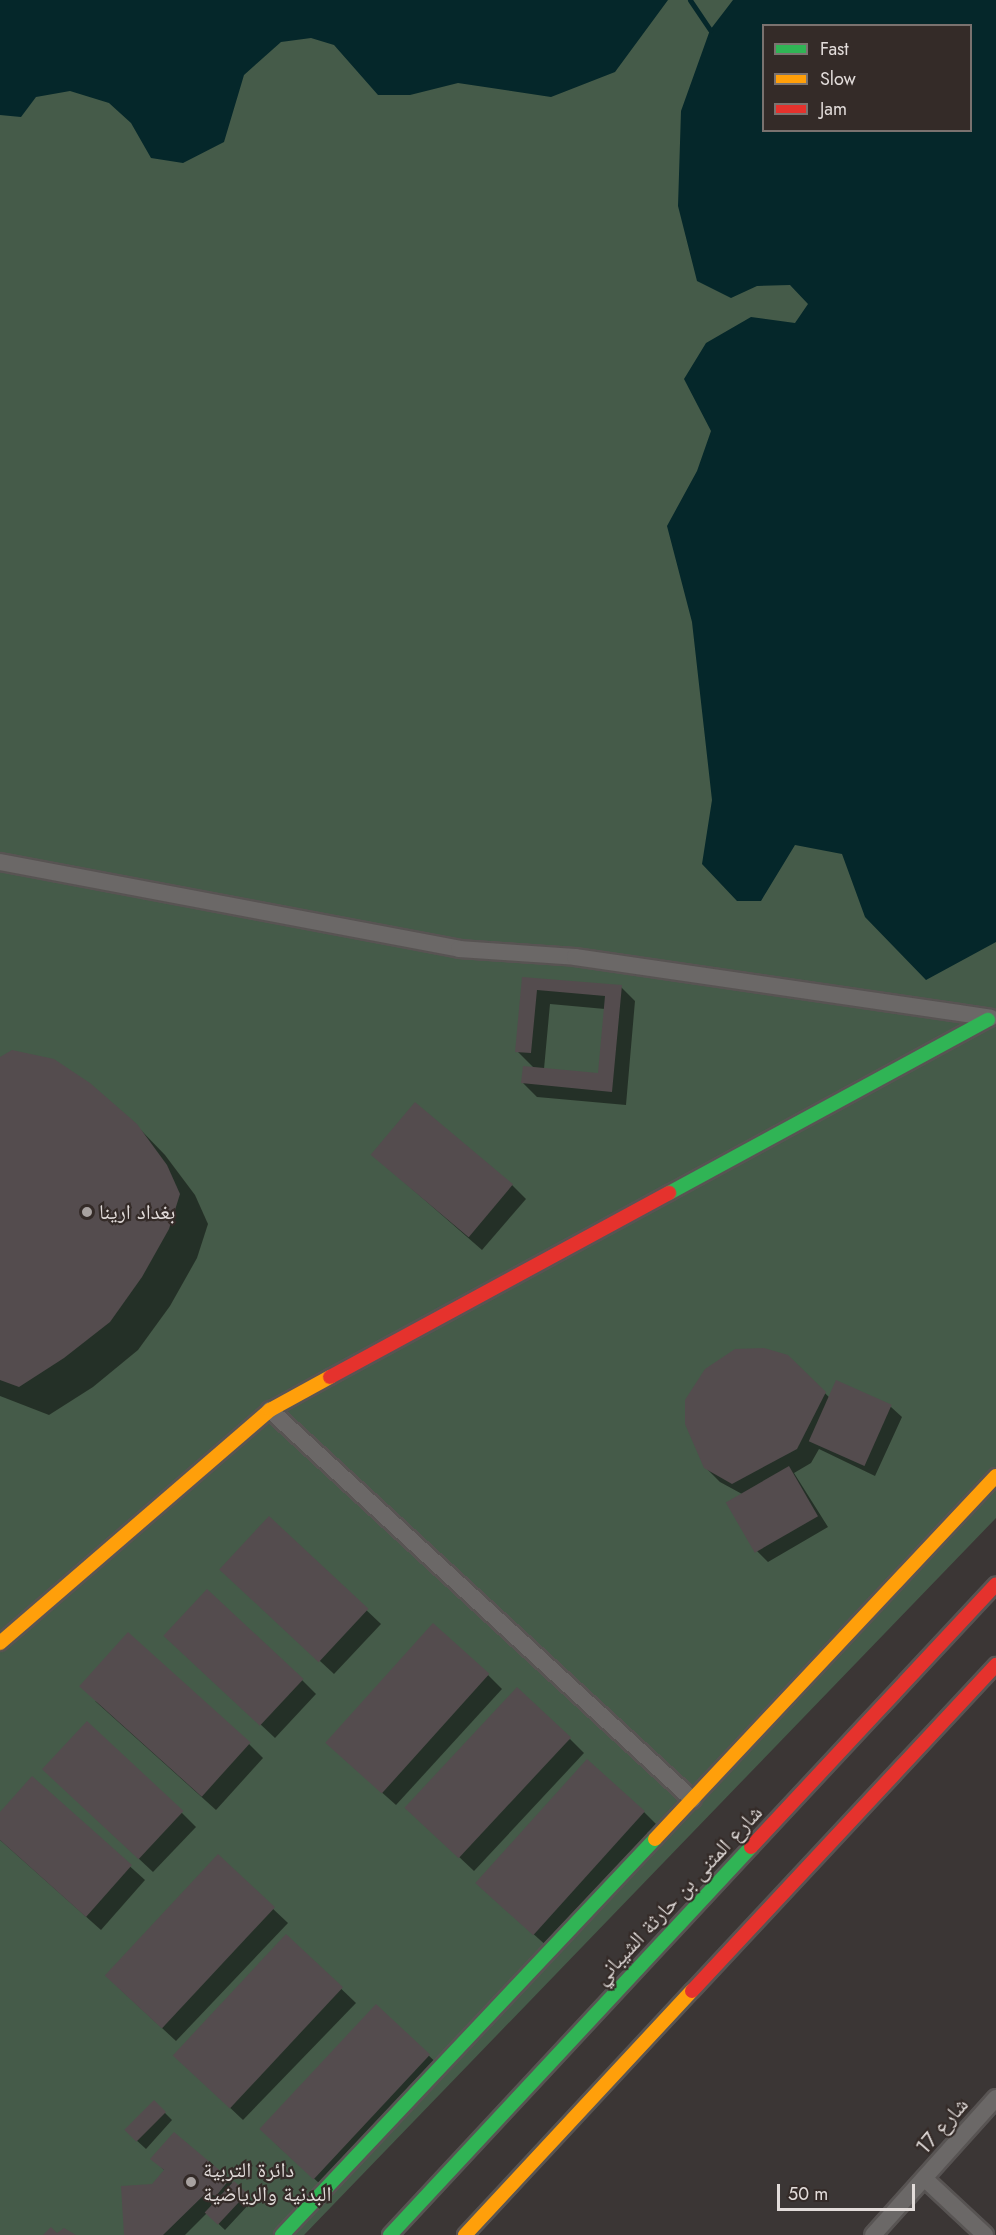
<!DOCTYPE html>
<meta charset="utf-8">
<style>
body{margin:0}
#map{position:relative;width:996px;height:2235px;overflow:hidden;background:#3b3635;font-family:Jost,"Noto Naskh Arabic",sans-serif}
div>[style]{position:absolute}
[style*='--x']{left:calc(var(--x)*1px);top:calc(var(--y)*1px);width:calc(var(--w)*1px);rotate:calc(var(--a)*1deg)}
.green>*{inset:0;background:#455b49}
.water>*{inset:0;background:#05272a}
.shadow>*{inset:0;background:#0007}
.stream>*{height:5px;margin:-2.5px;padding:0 2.5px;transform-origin:2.5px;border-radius:2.5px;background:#05272a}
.building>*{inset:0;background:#544c4e;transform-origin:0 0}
.roads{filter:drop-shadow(2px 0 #585453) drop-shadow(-2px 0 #585453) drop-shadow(0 2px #585453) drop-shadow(0 -2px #585453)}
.street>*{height:16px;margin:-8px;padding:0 8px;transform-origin:8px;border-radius:8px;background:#6b6867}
.fast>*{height:14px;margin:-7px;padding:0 7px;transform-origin:7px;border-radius:7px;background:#30b455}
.slow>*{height:14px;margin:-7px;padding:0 7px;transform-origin:7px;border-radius:7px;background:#ff9f0a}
.jam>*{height:14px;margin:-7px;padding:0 7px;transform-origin:7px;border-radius:7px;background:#e5322d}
.dots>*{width:16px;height:16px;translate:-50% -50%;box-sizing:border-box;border:3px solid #342b28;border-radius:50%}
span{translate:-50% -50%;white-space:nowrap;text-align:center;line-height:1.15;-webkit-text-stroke:4.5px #342b28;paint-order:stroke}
.poi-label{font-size:21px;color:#e2dcda}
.left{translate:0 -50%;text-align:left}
.street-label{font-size:21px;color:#e2dcda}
.legend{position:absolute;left:762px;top:24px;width:210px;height:108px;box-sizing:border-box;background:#342b28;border:2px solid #7a726f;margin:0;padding:8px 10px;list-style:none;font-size:18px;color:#e2dcda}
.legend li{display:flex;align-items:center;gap:12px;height:30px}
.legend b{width:30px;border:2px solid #7a726f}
.scale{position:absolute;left:777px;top:2184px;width:138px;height:27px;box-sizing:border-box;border:3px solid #e2dcda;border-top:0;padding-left:8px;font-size:18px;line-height:21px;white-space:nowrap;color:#e2dcda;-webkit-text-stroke:4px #342b28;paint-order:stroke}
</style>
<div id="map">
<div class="green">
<div style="clip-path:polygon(evenodd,0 0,996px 0,996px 1518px,304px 2235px,0 2235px,0 0,764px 26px,970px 26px,970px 130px,764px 130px,764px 26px)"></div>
</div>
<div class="water">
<div style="clip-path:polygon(0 0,668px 0,615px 72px,551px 97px,458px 83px,410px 95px,378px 95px,334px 45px,311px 38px,281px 42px,244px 75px,224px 142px,183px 163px,151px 158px,131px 123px,109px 103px,70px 91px,36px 97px,21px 117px,0 115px)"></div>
<div style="clip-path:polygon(evenodd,733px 0,996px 0,996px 942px,926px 980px,865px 917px,842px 854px,795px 845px,761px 901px,737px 901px,702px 864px,712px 800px,692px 622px,667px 526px,697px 471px,711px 431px,684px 379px,706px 343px,751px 317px,795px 323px,808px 304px,790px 285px,757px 286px,731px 298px,697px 281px,678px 206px,681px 111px,710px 30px,733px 0,764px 26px,970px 26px,970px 130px,764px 130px,764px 26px)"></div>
</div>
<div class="shadow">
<div style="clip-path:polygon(evenodd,523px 978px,621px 987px,635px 1001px,626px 1105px,537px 1097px,523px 1083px,534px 1068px,517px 1051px,523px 978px,550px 1004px,605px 1009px,599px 1074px,544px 1069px,550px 1004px)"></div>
<div style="clip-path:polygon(0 1059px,136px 1125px,165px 1155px,195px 1195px,208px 1224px,197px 1258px,170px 1306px,138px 1350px,93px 1387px,49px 1415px,0 1396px)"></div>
<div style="clip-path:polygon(372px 1154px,512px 1185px,526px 1199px,482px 1250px)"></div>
<div style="clip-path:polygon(787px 1357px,830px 1398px,837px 1382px,891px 1407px,902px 1417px,875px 1476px,819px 1449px,811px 1463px,794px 1473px,828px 1527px,768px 1562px,757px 1551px,742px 1494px,720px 1482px,705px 1467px)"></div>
<div style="clip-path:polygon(269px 1518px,381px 1624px,334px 1674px,236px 1583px)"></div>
<div style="clip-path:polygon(180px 1649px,302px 1680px,316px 1694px,275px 1738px)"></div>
<div style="clip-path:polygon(488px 1675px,502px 1689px,396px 1805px,341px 1756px)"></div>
<div style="clip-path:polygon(95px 1701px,249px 1744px,263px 1758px,216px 1810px)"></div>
<div style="clip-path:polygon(570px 1739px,584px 1753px,474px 1871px,421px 1821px)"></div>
<div style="clip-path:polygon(32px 1778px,145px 1880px,101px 1930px,0 1840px,0 1814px)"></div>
<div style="clip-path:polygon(58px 1783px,182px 1813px,196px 1827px,153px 1872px)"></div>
<div style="clip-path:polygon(644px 1812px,658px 1826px,549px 1948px,492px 1897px)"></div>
<div style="clip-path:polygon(218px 1857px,288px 1923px,176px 2041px,120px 1989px)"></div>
<div style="clip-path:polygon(286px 1936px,356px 2003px,243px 2120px,188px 2068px)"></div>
<div style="clip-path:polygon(376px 2006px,443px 2069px,330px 2193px,276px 2144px)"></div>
<div style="clip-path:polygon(154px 2102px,172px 2120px,146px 2149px,134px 2138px)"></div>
<div style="clip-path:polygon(153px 2159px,229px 2180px,252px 2201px,225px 2230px,207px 2213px,185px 2235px,125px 2235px,165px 2171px)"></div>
</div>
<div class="stream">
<div style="--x:690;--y:0;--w:36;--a:56"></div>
</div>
<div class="building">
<div style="clip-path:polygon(522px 977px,622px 985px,612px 1092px,521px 1083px,523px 1066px,598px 1073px,605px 996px,537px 990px,531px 1053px,515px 1052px)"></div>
<div style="clip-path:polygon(12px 1050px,54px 1059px,90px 1083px,137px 1124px,167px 1165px,180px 1194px,169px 1229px,142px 1277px,110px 1322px,64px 1358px,19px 1387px,0 1380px,0 1057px)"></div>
<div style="left:415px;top:1102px;width:128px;height:69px;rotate:40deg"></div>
<div style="clip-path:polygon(764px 1348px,788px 1355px,826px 1392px,797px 1449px,732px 1484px,704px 1468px,685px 1424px,685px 1400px,705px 1369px,735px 1349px)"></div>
<div style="left:836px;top:1380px;width:61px;height:67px;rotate:24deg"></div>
<div style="left:789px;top:1466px;width:58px;height:73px;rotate:60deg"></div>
<div style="left:269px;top:1516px;width:136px;height:73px;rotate:43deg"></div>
<div style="left:207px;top:1589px;width:132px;height:64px;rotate:43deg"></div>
<div style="left:433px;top:1623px;width:76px;height:161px;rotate:42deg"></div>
<div style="left:128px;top:1632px;width:165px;height:73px;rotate:42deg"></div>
<div style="left:517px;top:1687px;width:74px;height:165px;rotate:43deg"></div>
<div style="left:87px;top:1721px;width:132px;height:66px;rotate:43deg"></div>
<div style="left:587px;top:1759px;width:78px;height:167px;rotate:42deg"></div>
<div style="clip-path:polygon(32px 1776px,132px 1865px,86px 1917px,0 1840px,0 1812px)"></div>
<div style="left:218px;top:1854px;width:78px;height:166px;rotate:43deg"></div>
<div style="left:286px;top:1934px;width:78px;height:166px;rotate:43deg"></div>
<div style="left:376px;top:2004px;width:74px;height:171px;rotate:43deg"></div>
<div style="left:154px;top:2100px;width:17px;height:42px;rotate:45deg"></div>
<div style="clip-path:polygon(174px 2132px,230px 2179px,216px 2196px,206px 2193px,163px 2235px,124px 2235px,121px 2186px,152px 2184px,164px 2170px,150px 2159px)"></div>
<div style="left:234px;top:2181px;width:18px;height:43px;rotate:43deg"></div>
<div style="clip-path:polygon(51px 2227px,57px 2233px,64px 2228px,76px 2235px,43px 2235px)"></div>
</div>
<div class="roads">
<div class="street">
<div style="--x:0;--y:862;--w:467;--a:10.7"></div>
<div style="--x:459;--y:949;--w:116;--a:3.9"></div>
<div style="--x:575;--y:957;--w:420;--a:8.3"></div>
<div style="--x:270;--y:1410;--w:575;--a:42.68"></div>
<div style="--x:925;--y:2179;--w:82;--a:43"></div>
<div style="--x:873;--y:2235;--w:184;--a:-48.1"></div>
</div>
<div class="fast">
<div style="--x:669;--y:1193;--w:363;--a:-28.5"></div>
<div style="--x:282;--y:2235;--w:544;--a:-46.71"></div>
<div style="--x:390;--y:2235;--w:530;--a:-47.06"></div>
</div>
<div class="slow">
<div style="--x:0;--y:1643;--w:357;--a:-40.8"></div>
<div style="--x:270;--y:1410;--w:68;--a:-28.8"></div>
<div style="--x:655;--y:1839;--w:498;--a:-46.8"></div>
<div style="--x:465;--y:2235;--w:333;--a:-47.1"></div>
</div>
<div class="jam">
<div style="--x:330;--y:1377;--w:386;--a:-28.5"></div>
<div style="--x:751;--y:1847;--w:359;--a:-47"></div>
<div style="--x:692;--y:1991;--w:446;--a:-47"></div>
</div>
</div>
<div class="dots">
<div style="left:87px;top:1212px;background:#a8a2a0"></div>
<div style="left:191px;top:2182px;background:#a8a2a0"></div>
</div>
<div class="poi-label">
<span class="left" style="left:99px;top:1212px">بغداد ارينا</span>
<span class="left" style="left:203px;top:2182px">دائرة التربية<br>البدنية والرياضية</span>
</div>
<div class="street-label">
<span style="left:678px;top:1895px;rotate:-47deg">شارع المثنى بن حارثة الشيباني</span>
<span style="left:942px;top:2126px;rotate:-49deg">شارع 17</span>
</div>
<ul class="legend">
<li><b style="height:8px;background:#30b455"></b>Fast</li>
<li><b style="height:8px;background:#ff9f0a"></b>Slow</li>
<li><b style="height:8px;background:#e5322d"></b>Jam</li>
</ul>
<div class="scale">50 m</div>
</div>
